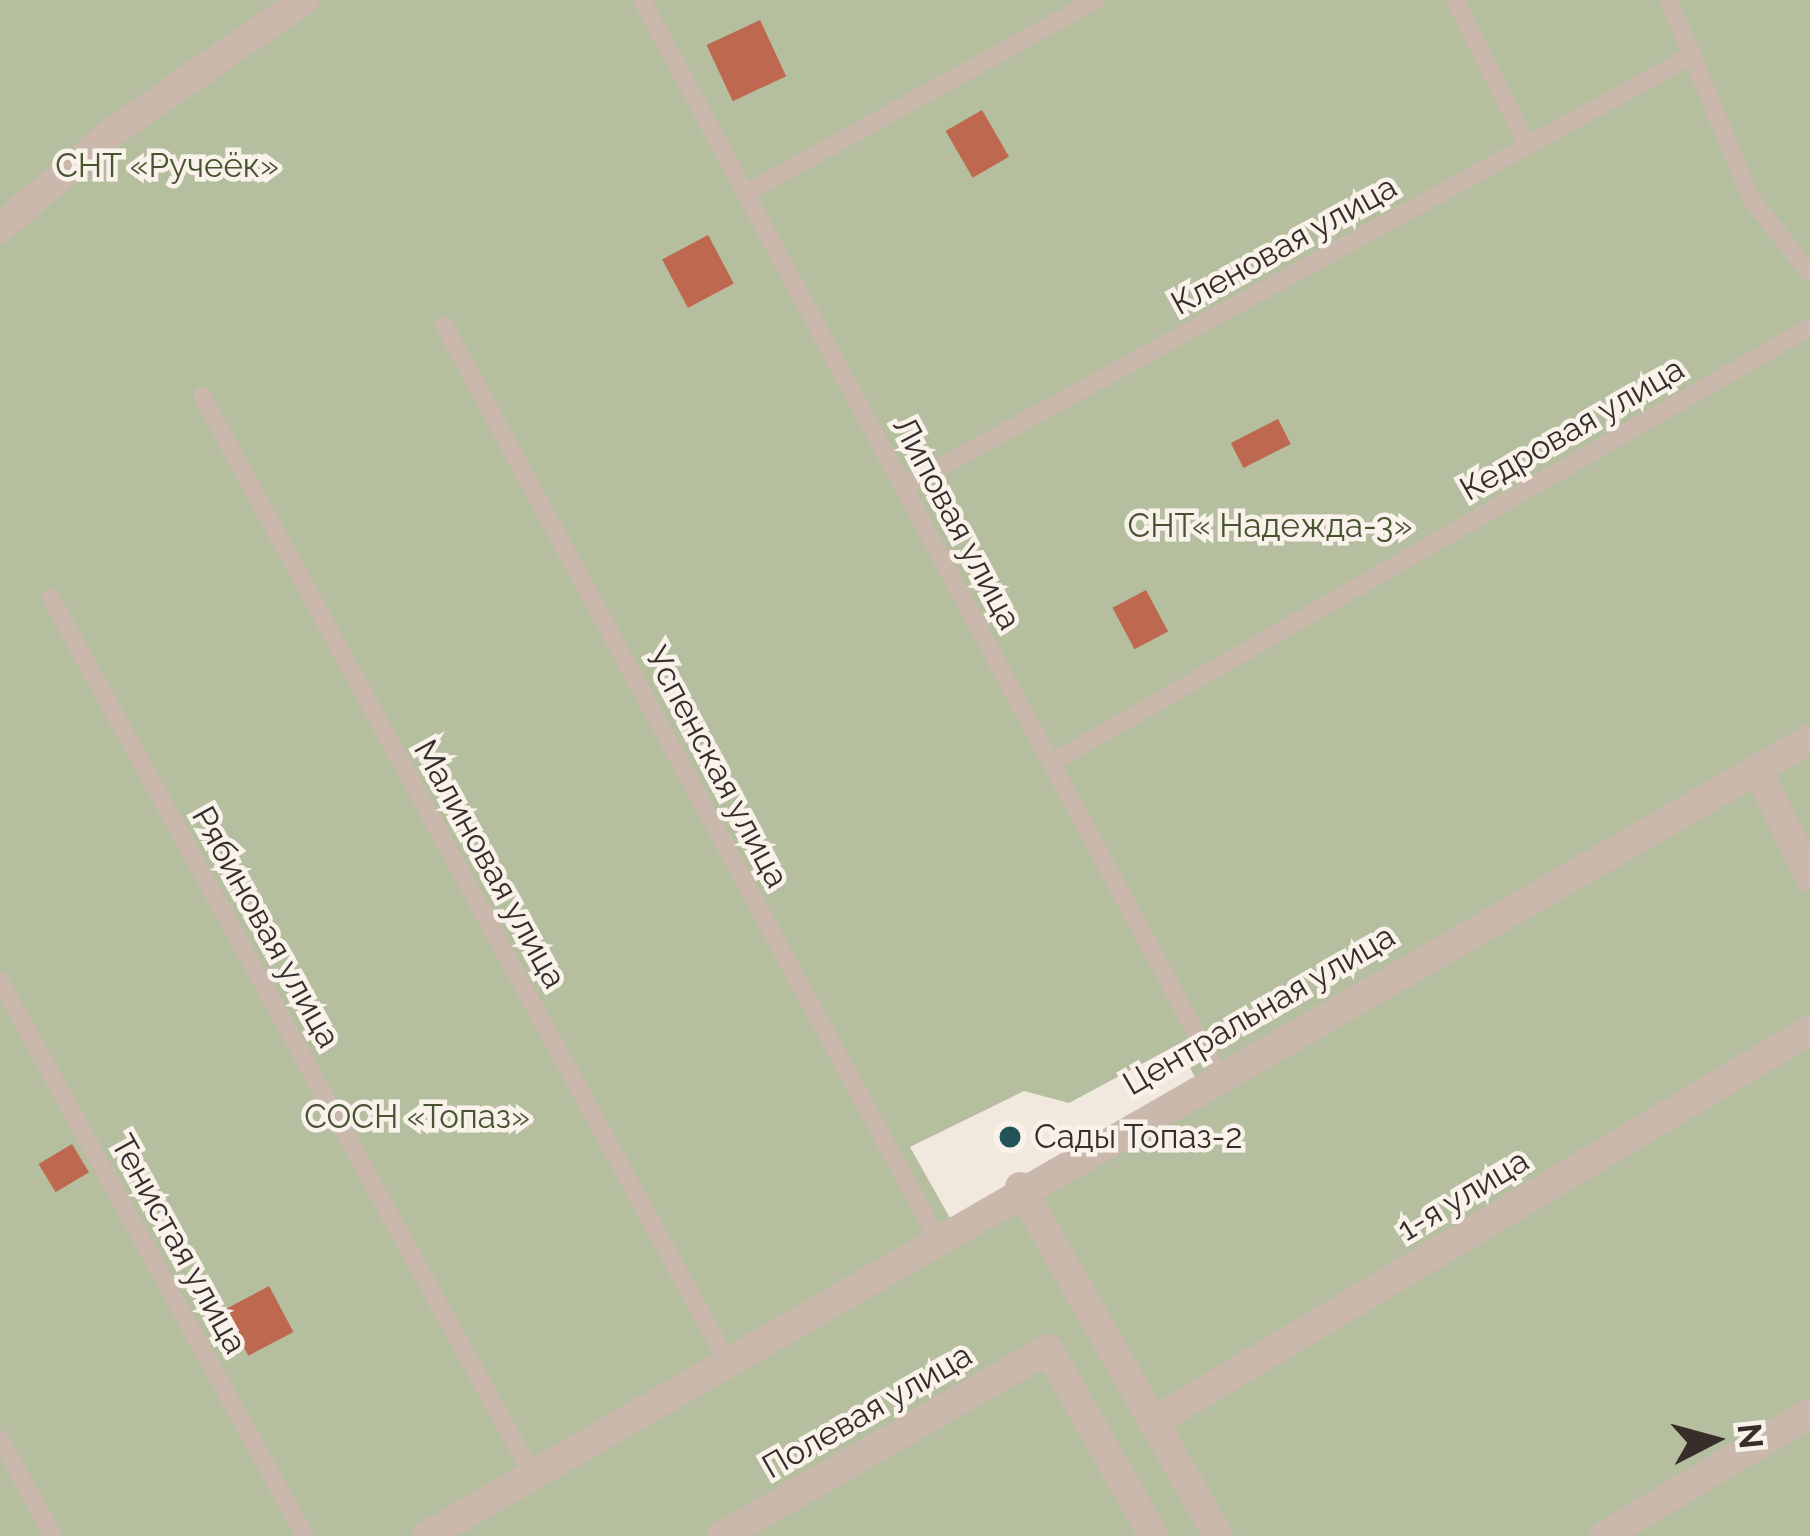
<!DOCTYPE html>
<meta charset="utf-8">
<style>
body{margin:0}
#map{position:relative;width:1810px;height:1536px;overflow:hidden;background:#f1e8de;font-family:Raleway,sans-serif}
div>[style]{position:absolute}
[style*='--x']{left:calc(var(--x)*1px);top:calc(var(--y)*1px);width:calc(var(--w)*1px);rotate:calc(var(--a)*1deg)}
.green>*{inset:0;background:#b5bf9f}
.building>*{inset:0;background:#be694f;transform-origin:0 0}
.service>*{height:18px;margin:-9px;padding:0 9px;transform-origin:9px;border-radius:9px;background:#c9b8ab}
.minor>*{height:30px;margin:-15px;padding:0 15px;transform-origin:15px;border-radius:15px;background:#c9b8ab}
.tertiary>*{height:30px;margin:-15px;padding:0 15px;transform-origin:15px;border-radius:15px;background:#c9b8ab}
.dots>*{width:33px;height:33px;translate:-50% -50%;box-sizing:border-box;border:6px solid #f9f2eb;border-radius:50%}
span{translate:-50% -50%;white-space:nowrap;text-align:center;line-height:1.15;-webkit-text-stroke:9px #f9f2eb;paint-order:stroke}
.park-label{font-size:33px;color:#46542f}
.street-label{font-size:33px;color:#372e2a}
.poi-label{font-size:33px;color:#372e2a}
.left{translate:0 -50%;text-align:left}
.north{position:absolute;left:1654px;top:1380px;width:120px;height:120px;-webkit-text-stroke:9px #f9f2eb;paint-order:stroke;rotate:84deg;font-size:33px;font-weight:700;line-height:48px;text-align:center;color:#372e2a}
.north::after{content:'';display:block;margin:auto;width:42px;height:54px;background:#372e2a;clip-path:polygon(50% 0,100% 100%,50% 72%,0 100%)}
</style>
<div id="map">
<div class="green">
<div style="clip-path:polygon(evenodd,0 0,1810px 0,1810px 1536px,0 1536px,0 0,1177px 1045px,1209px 1102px,964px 1243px,910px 1147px,1024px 1091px,1069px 1103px,1177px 1045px)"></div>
</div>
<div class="building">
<div style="left:760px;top:20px;width:62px;height:59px;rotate:65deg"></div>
<div style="left:982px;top:110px;width:54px;height:42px;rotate:60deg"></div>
<div style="left:708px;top:235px;width:55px;height:52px;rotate:62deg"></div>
<div style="left:1278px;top:419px;width:28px;height:53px;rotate:63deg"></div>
<div style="left:1146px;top:590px;width:47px;height:38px;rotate:62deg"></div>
<div style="left:72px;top:1144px;width:33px;height:39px;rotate:59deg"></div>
<div style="left:269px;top:1286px;width:52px;height:51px;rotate:62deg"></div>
</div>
<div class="service">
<div style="--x:642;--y:0;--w:1219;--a:61.79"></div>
<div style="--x:1455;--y:0;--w:163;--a:63.4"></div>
<div style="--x:1669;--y:0;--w:213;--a:67.6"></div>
<div style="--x:1750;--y:197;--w:98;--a:52.1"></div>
<div style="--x:746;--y:193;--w:399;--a:-28.9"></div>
<div style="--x:444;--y:325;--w:1035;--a:61.63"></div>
<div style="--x:202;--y:396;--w:1096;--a:61.45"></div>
<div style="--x:904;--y:487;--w:900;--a:-28.7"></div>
<div style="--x:51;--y:598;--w:999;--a:61.23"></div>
<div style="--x:1051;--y:763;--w:875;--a:-29.87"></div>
<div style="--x:0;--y:981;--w:633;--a:61.21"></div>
<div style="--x:0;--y:1439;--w:111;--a:61.3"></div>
</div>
<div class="minor">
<div style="--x:0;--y:228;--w:150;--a:-40.4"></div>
<div style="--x:114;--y:131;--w:231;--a:-34.6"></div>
<div style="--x:1757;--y:769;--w:120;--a:63.9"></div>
<div style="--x:1020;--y:1187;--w:401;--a:60.4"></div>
<div style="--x:1153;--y:1422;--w:765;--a:-30.82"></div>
<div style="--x:722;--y:1536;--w:376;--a:-29.8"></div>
<div style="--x:1048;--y:1349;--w:215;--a:60.5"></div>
<div style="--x:1604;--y:1536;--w:240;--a:-30.8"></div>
</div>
<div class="tertiary">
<div style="--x:427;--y:1536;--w:1596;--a:-29.95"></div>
</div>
<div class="dots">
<div style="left:1010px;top:1137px;background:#225356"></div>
</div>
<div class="park-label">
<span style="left:167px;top:166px">СНТ «Ручеёк»</span>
<span style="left:1270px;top:526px">СНТ« Надежда-3»</span>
<span style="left:417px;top:1117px">СОСН «Топаз»</span>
</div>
<div class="street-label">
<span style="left:1284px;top:245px;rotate:-29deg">Кленовая улица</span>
<span style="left:1572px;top:429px;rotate:-30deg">Кедровая улица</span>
<span style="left:957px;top:523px;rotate:62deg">Липовая улица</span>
<span style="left:717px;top:767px;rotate:62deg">Успенская улица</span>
<span style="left:490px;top:864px;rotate:61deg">Малиновая улица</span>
<span style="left:266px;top:927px;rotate:61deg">Рябиновая улица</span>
<span style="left:1259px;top:1010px;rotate:-30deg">Центральная улица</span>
<span style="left:1463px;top:1195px;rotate:-31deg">1-я улица</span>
<span style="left:179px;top:1244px;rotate:61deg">Тенистая улица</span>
<span style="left:867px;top:1411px;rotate:-30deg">Полевая улица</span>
</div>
<div class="poi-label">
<span class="left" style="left:1034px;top:1137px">Сады Топаз-2</span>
</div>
<div class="north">N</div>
</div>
